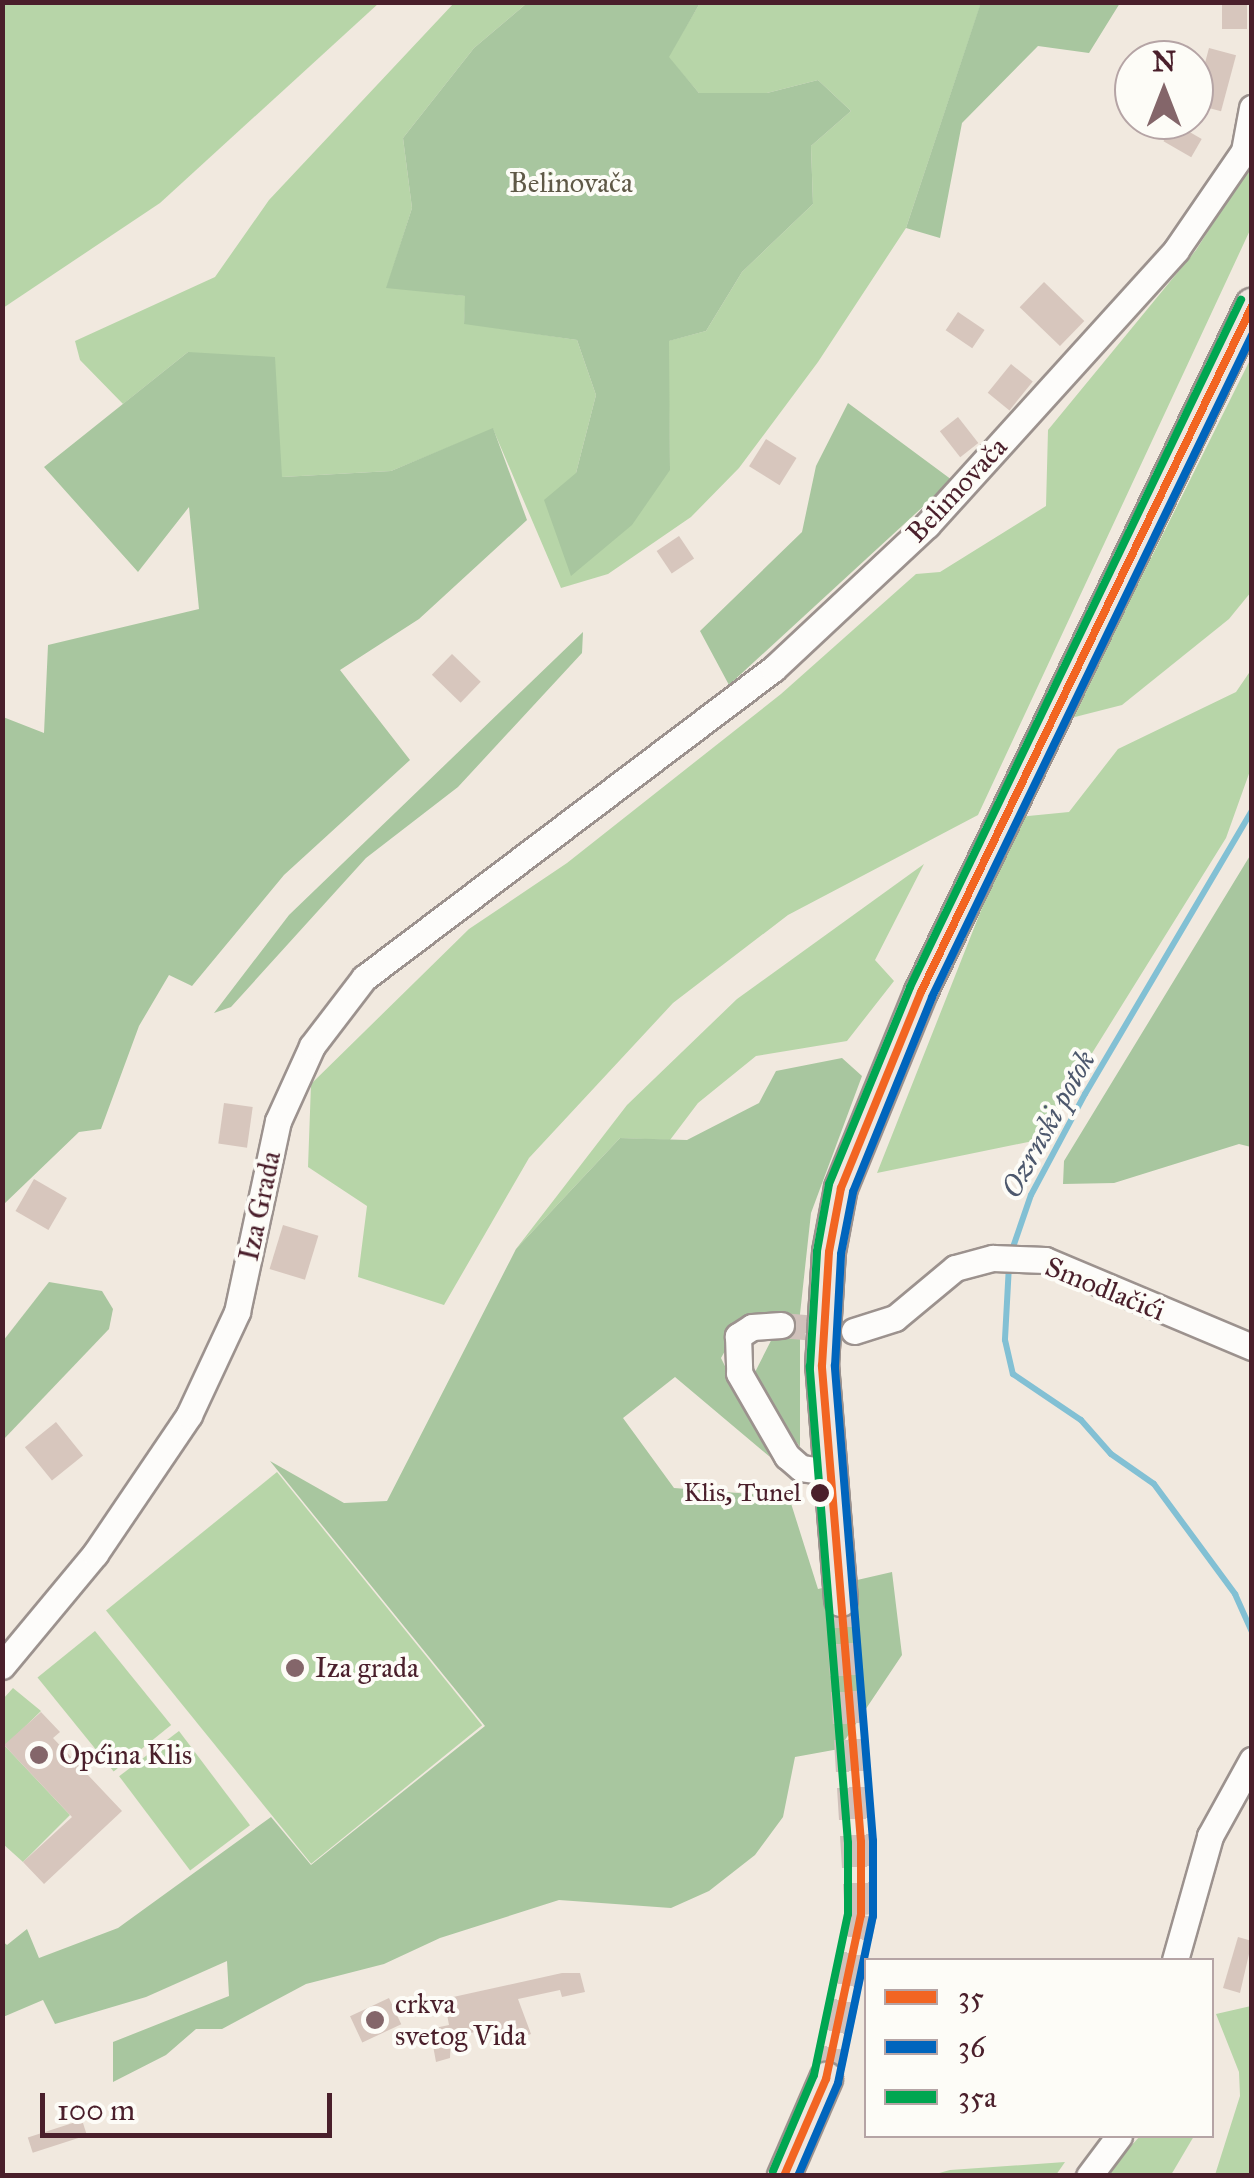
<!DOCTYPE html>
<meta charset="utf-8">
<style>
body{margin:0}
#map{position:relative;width:1254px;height:2178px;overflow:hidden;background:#f1e9df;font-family:"IM FELL Great Primer",serif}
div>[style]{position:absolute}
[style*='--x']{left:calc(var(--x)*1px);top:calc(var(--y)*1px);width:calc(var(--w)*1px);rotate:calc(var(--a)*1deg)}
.green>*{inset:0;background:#b7d5a8;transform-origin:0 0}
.forest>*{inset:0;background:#a8c69f}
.stream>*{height:6px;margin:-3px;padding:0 3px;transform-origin:3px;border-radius:3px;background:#82c0d4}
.building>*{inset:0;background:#d7c6bd;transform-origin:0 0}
.minor-tunnel>*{height:25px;margin-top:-12.5px;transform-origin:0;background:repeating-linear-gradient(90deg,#d0c1bb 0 25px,transparent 0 37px)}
.major-tunnel>*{height:32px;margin-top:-16px;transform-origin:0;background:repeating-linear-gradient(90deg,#d0c1bb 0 32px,transparent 0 48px)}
.roads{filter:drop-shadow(2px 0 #9c928e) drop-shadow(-2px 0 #9c928e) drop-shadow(0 2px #9c928e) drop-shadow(0 -2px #9c928e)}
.minor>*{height:25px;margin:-12.5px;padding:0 12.5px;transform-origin:12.5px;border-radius:12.5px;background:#fdfcfa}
.major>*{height:32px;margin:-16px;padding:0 16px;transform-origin:16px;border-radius:16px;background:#eee6df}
.bus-1>*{height:8px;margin:-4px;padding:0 4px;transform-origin:4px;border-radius:4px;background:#f26522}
.bus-2>*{height:8px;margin:-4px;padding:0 4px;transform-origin:4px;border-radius:4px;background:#0065bd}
.bus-3>*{height:8px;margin:-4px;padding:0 4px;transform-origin:4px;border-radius:4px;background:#00a651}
.dots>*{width:28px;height:28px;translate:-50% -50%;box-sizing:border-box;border:5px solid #fdfcf7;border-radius:50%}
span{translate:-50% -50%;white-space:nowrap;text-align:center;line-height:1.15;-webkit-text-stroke:8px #fdfcf7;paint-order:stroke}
.bus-label{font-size:26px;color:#4a1f2b}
.right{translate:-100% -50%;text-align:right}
.park-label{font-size:28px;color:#5f5947}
.street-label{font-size:28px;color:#4a1f2b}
.poi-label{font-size:28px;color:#4a1f2b}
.left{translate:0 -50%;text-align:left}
.water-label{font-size:30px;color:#4d586d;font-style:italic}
.frame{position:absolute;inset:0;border:5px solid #4a1f2b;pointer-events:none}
.legend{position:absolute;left:864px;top:1958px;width:350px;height:180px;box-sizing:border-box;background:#fdfcf7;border:2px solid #b5a4a5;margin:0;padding:12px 18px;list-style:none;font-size:30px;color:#4a1f2b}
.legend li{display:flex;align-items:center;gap:20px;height:50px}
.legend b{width:50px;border:2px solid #b5a4a5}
.north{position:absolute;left:1114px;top:40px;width:100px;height:100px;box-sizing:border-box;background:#fdfcf7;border:2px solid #b5a4a5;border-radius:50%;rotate:0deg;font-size:28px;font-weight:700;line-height:40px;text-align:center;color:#4a1f2b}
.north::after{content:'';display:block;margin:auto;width:35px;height:45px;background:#84666a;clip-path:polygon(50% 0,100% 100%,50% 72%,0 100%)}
.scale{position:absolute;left:40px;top:2093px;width:292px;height:45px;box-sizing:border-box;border:5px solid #4a1f2b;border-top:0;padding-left:12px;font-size:30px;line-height:35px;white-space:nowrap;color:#4a1f2b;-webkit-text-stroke:8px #fdfcf7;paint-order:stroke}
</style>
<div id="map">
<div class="green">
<div style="clip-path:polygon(3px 2px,379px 2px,379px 3px,160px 203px,3px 308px)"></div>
<div style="clip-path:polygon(454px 3px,527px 3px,474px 48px,403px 138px,412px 208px,387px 287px,466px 296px,464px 323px,577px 340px,596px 395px,576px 473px,670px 470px,668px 341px,706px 331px,742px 272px,813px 204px,811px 146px,851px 111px,818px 80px,767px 93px,699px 93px,668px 57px,700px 3px,981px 3px,906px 228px,818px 362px,739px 468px,691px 517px,608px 574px,561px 588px,493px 429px,391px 471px,282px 477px,188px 352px,123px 404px,80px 360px,75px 341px,215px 277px,269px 200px)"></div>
<div style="clip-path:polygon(1251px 164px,1251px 228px,978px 815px,788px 915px,673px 1003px,529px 1158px,444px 1305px,358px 1277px,367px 1206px,308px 1167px,311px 1084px,469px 929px,567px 863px,781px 694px,916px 574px,940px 572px,1046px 506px,1048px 430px,1196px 250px)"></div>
<div style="clip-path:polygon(1251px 358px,1251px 592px,1229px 619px,1122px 705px,1071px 718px)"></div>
<div style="clip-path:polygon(1251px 670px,1251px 768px,1226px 838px,1038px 1140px,877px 1173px,1018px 817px,1069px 812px,1118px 749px,1236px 692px)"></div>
<div style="clip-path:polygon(924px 864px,875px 960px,894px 981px,847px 1041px,756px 1056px,698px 1103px,670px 1140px,620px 1138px,516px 1249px,627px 1105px,737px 999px)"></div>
<div style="left:277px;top:1472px;width:326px;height:220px;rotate:51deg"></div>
<div style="left:95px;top:1631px;width:121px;height:74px;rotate:51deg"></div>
<div style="clip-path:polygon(13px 1688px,41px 1711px,5px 1746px,70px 1815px,23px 1862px,3px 1844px,3px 1699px)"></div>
<div style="left:179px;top:1731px;width:118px;height:75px;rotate:53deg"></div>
<div style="clip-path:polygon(1251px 2006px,1251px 2175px,1215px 2175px,1240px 2096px,1239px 2072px,1216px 2014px)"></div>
<div style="clip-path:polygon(1140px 2136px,1194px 2136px,1171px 2175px,1104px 2176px)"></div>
<div style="clip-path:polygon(1065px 2162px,1056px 2175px,932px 2175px,950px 2170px)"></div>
</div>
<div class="forest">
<div style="clip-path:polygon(981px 2px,1120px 3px,1089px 53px,1038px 46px,962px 123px,940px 238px,906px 228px)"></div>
<div style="clip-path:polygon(527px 3px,700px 3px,669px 57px,699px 93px,767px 93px,818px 80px,851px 111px,811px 146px,813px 204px,742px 272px,706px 331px,669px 341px,670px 470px,632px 525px,571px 576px,544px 500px,576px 473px,596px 395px,577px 340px,464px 324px,465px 296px,386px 288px,412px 208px,403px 138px,474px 48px)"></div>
<div style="clip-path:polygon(188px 352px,275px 357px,282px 477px,391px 471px,493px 428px,527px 520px,419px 619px,340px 670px,410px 760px,284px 875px,192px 986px,169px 975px,139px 1026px,101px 1129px,79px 1132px,3px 1205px,3px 717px,44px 733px,48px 645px,199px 609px,189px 507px,138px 572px,44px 467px)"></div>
<div style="clip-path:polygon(848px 403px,952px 480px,729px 685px,700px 631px,802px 532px,816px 466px)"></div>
<div style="clip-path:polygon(583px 632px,582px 653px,458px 787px,366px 858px,231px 1007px,214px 1013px,289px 915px)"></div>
<div style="clip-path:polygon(1251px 854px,1251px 1147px,1239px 1144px,1114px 1183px,1063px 1184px,1064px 1161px)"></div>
<div style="clip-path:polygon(842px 1058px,862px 1076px,811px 1213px,800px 1314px,800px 1447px,751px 1380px,781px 1321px,734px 1335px,721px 1358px,770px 1457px,675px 1377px,623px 1418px,674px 1488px,789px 1497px,818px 1589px,892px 1572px,902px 1655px,839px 1749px,795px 1757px,783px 1817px,755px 1855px,709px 1891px,671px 1908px,559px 1900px,440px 1938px,384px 1964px,306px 1984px,222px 2029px,196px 2029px,166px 2055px,113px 2082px,113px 2042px,229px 1996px,227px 1961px,146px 1997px,55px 2024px,43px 2000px,3px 2017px,2px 1941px,7px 1945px,27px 1929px,39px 1958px,118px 1928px,271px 1817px,311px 1865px,485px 1726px,270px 1461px,344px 1503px,387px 1501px,516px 1249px,620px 1138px,687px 1140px,759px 1103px,776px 1071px)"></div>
<div style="clip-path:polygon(49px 1282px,102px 1291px,113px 1309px,109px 1329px,3px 1440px,3px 1341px)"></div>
</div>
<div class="stream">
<div style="--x:1011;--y:1253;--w:61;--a:-71"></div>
<div style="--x:1031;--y:1195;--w:115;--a:-61.9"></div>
<div style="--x:1085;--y:1094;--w:329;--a:-59.5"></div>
<div style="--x:1009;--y:1265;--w:75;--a:93.1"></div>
<div style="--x:1005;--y:1340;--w:35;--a:77"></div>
<div style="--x:1013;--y:1374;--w:82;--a:34.1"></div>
<div style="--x:1081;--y:1420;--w:45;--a:48.6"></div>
<div style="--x:1111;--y:1454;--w:52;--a:34.9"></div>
<div style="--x:1154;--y:1484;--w:137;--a:53.6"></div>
<div style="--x:1235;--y:1594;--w:42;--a:65.9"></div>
</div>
<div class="building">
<div style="left:1222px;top:2px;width:25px;height:27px"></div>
<div style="left:1209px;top:48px;width:28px;height:58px;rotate:15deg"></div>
<div style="left:1174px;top:123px;width:32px;height:21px;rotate:30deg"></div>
<div style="left:1044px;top:282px;width:56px;height:35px;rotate:44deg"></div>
<div style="left:958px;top:312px;width:32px;height:22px;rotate:34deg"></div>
<div style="left:1011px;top:364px;width:28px;height:37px;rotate:39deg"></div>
<div style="left:958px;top:417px;width:33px;height:23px;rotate:52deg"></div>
<div style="left:766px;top:439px;width:36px;height:32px;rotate:32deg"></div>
<div style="left:679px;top:536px;width:27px;height:27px;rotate:56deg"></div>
<div style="left:452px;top:654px;width:40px;height:29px;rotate:44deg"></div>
<div style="left:224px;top:1103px;width:29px;height:41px;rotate:8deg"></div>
<div style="left:34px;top:1179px;width:38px;height:37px;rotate:30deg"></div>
<div style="left:283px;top:1225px;width:37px;height:46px;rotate:17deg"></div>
<div style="left:56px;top:1422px;width:43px;height:40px;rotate:51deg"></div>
<div style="clip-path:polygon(41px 1712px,60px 1732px,53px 1738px,122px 1811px,44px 1884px,23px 1862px,72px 1817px,4px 1745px)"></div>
<div style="clip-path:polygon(1238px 1937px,1252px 1941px,1240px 1993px,1223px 1988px)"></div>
<div style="clip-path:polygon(562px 1973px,580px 1973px,585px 1992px,562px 1997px,560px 1990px,518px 1999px,531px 2034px,494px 2047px,488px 2028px,451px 2039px,450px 2058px,436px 2062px,430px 2029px,449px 2025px,444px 1999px)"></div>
<div style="left:389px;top:1998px;width:29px;height:43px;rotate:65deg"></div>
<div style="left:82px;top:2120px;width:16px;height:57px;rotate:72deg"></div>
</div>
<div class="minor-tunnel">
<div style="--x:781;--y:1325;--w:59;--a:4.8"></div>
</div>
<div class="major-tunnel">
<div style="--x:826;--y:2079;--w:168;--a:-78"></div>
<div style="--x:861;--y:1915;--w:316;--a:-93.6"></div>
</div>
<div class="roads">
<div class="minor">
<div style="--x:781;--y:1325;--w:29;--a:176"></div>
<div style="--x:752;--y:1327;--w:17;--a:147"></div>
<div style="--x:738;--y:1336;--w:37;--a:88"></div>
<div style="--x:739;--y:1373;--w:96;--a:60"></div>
<div style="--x:787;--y:1456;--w:18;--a:41"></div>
<div style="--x:801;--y:1468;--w:27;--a:8"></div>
<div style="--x:854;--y:1331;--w:43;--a:-17.6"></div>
<div style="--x:895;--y:1318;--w:78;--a:-39.8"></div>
<div style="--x:955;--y:1268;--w:39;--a:-15"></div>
<div style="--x:993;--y:1258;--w:52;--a:2.2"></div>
<div style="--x:1045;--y:1260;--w:225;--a:22.8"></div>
<div style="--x:2;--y:1666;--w:146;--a:-50.3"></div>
<div style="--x:95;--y:1554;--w:168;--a:-55.9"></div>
<div style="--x:189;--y:1415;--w:114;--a:-65"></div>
<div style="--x:237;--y:1312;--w:195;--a:-77.9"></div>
<div style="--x:278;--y:1121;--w:82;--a:-65.6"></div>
<div style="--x:312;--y:1046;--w:86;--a:-52.6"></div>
<div style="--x:364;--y:978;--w:513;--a:-37.07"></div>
<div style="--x:773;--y:669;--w:211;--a:-43.1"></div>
<div style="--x:927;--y:525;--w:371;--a:-47.8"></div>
<div style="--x:1176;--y:250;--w:120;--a:-55.5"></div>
<div style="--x:1244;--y:151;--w:44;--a:-79.5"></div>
<div style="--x:1175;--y:1960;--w:129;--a:-74.2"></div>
<div style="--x:1210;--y:1836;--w:87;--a:-61.1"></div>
<div style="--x:1089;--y:2176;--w:50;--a:-53.1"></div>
</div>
<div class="major">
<div style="--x:841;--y:1600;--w:235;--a:-94.6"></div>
<div style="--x:822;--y:1366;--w:114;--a:-86.5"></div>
<div style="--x:829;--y:1252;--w:65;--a:-79.4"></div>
<div style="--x:841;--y:1188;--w:212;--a:-67.8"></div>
<div style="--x:921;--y:992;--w:763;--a:-64.28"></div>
<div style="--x:784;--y:2176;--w:106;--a:-66.6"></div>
</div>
</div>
<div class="bus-1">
<div style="--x:784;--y:2176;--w:106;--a:-66.6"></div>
<div style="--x:826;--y:2079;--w:168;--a:-78"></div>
<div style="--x:861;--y:1915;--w:73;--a:-90"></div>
<div style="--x:861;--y:1842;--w:478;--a:-94.7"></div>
<div style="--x:822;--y:1366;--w:114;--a:-86.5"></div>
<div style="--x:829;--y:1252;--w:65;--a:-79.4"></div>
<div style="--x:841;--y:1188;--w:212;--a:-67.8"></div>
<div style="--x:921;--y:992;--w:762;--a:-64.24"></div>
</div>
<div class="bus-2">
<div style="--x:798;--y:2176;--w:101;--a:-66.7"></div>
<div style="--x:838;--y:2083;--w:171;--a:-78.2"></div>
<div style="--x:873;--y:1916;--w:75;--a:-90"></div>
<div style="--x:873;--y:1841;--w:477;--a:-94.6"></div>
<div style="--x:835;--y:1366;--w:112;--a:-86.9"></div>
<div style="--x:841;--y:1254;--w:63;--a:-79"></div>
<div style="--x:853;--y:1192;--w:210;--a:-67.9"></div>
<div style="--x:932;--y:997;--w:735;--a:-64.2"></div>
</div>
<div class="bus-3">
<div style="--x:773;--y:2171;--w:104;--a:-66.9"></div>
<div style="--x:814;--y:2075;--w:165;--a:-78.1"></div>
<div style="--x:848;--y:1914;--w:71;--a:-90"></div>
<div style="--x:848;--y:1843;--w:478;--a:-94.6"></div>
<div style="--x:810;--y:1367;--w:116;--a:-86.5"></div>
<div style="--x:817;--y:1251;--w:68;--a:-79.8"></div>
<div style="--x:829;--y:1184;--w:213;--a:-67.6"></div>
<div style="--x:910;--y:987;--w:763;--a:-64.28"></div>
</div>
<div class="dots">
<div style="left:820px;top:1493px;background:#4a1f2b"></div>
<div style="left:295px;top:1668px;background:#84666a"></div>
<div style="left:39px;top:1755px;background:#84666a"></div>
<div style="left:375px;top:2020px;background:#84666a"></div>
</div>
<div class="bus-label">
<span class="right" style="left:801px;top:1493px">Klis, Tunel</span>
</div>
<div class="park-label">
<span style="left:571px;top:183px">Belinovača</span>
</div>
<div class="street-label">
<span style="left:957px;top:490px;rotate:-47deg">Belimovača</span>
<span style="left:260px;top:1206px;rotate:-78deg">Iza Grada</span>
<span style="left:1105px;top:1289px;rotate:22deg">Smodlačići</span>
</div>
<div class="poi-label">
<span class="left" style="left:315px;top:1668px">Iza grada</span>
<span class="left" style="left:59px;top:1755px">Općina Klis</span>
<span class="left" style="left:395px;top:2020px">crkva<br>svetog Vida</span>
</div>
<div class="water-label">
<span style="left:1048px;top:1124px;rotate:-61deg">Ozrnski potok</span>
</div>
<div class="frame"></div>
<ul class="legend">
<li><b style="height:12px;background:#f26522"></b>35</li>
<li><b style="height:12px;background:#0065bd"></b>36</li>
<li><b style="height:12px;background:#00a651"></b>35a</li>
</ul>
<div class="north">N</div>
<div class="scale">100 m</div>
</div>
